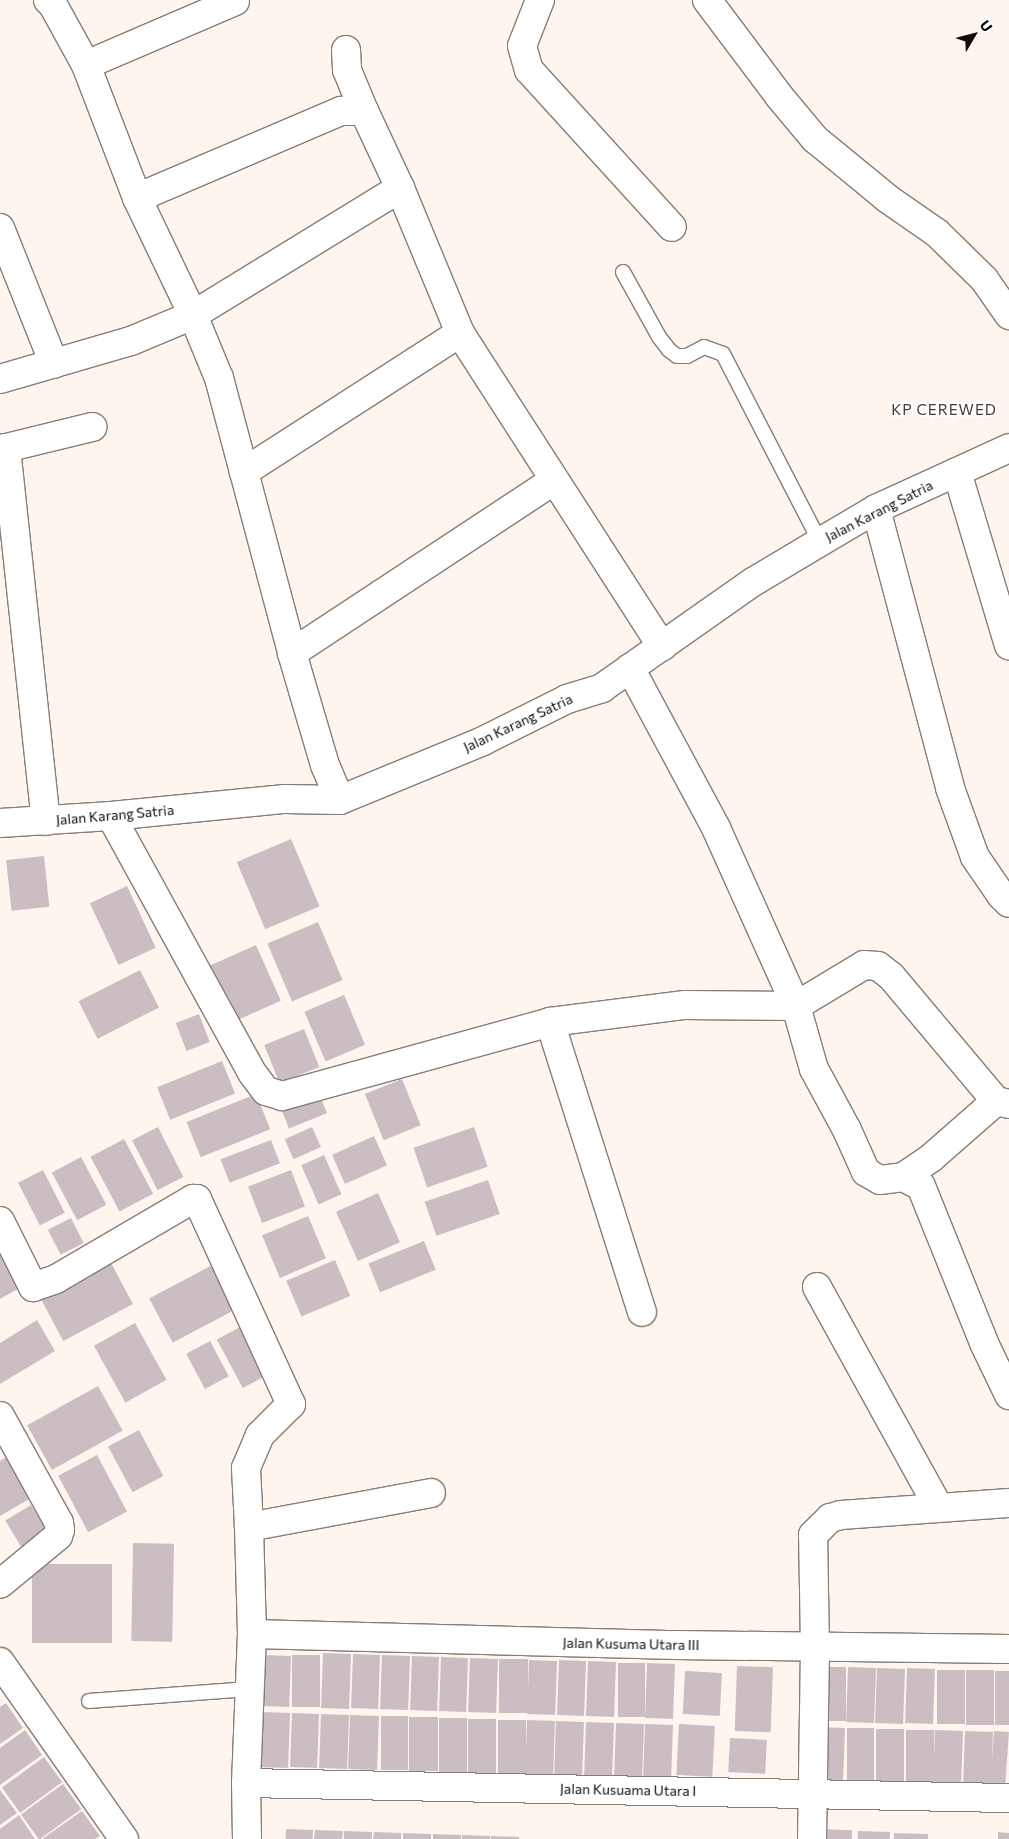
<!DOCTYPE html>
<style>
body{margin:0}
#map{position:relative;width:1009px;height:1839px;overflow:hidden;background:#fef5ee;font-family:Commissioner,sans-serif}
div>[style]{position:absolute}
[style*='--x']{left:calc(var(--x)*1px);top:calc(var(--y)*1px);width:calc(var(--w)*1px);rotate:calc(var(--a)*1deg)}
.building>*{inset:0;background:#cbbec3;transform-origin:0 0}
.roads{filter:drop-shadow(1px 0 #877d76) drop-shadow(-1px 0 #877d76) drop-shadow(0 1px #877d76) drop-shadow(0 -1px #877d76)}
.service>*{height:14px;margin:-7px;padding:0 7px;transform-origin:7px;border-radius:7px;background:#fff}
.minor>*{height:28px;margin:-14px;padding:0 14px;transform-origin:14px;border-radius:14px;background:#fff}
.tertiary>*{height:28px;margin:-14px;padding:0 14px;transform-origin:14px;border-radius:14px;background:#fff}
span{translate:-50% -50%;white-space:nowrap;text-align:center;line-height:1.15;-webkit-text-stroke:4px #fff;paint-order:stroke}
.street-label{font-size:14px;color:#0f0b09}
.neighbourhood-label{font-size:15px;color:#423a34;letter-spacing:1px}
.north{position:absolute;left:949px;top:10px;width:50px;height:50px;-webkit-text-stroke:4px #fff;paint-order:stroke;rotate:53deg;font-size:14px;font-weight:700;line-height:20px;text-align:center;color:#0f0b09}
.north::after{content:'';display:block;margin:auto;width:18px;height:22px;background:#0f0b09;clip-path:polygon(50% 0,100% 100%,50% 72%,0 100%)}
</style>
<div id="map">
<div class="building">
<div style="left:291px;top:839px;width:73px;height:59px;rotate:67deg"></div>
<div style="left:44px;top:856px;width:51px;height:38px;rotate:84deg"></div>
<div style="left:127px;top:886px;width:68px;height:41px;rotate:65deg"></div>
<div style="left:318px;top:922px;width:63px;height:55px;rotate:67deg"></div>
<div style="left:256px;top:945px;width:61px;height:51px;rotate:66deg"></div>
<div style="left:140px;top:970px;width:42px;height:69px;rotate:63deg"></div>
<div style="left:344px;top:995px;width:54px;height:43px;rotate:67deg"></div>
<div style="left:199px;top:1014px;width:30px;height:25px;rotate:69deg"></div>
<div style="left:304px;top:1029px;width:41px;height:43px;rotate:68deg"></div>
<div style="left:222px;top:1061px;width:35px;height:70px;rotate:68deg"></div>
<div style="left:402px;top:1079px;width:50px;height:40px;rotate:68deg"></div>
<div style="left:318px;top:1091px;width:24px;height:41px;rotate:68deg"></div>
<div style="left:256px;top:1094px;width:38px;height:75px;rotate:68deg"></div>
<div style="left:158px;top:1127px;width:56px;height:29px;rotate:63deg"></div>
<div style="left:312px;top:1127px;width:22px;height:30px;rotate:66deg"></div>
<div style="left:474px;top:1127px;width:42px;height:64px;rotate:71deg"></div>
<div style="left:374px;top:1136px;width:32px;height:46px;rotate:66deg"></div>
<div style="left:124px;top:1139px;width:62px;height:38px;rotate:62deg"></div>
<div style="left:271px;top:1140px;width:25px;height:54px;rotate:69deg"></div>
<div style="left:324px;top:1155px;width:43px;height:25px;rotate:66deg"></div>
<div style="left:81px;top:1157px;width:54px;height:33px;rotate:62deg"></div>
<div style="left:43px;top:1170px;width:48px;height:28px;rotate:63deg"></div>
<div style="left:291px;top:1170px;width:39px;height:46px;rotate:69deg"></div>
<div style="left:488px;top:1180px;width:36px;height:67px;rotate:71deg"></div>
<div style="left:378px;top:1193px;width:54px;height:46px;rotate:66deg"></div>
<div style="left:308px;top:1216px;width:46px;height:50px;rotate:67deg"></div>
<div style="left:71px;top:1218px;width:28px;height:26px;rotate:63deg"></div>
<div style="left:424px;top:1241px;width:31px;height:60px;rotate:68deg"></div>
<div style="clip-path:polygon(0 1248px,23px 1286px,0 1299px)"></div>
<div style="left:109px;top:1259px;width:51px;height:79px;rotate:62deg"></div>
<div style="left:335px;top:1260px;width:39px;height:53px;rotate:67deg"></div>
<div style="left:218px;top:1262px;width:50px;height:78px;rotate:62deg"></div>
<div style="clip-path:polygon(37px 1320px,55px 1351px,0 1384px,0 1343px)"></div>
<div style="left:135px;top:1323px;width:65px;height:47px;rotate:61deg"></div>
<div style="left:246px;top:1324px;width:55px;height:33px;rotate:62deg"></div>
<div style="left:210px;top:1341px;width:40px;height:27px;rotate:62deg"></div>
<div style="left:98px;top:1386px;width:51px;height:81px;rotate:61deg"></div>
<div style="left:139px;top:1430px;width:52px;height:35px;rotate:62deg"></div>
<div style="left:97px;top:1455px;width:64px;height:44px;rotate:62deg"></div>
<div style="clip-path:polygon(6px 1457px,31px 1498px,0 1516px,0 1461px)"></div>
<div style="left:31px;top:1505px;width:31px;height:30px;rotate:59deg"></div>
<div style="left:133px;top:1543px;width:41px;height:98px;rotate:1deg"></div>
<div style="left:32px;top:1564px;width:80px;height:79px"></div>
<div style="left:323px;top:1653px;width:28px;height:55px;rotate:2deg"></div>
<div style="left:353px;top:1654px;width:27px;height:54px;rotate:2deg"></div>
<div style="left:264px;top:1655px;width:27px;height:51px;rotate:2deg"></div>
<div style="left:292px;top:1655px;width:28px;height:52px"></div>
<div style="left:382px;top:1655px;width:28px;height:54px;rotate:2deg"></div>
<div style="left:412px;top:1656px;width:27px;height:54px;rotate:2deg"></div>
<div style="left:441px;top:1657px;width:27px;height:54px;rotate:2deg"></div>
<div style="left:470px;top:1658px;width:28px;height:54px;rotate:2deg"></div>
<div style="left:499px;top:1659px;width:29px;height:54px"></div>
<div style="left:529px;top:1660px;width:28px;height:54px;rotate:2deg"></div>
<div style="left:559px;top:1660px;width:27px;height:55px;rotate:2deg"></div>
<div style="left:588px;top:1661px;width:28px;height:55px;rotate:2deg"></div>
<div style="left:618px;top:1663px;width:27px;height:54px"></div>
<div style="left:647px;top:1663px;width:28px;height:55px;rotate:2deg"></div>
<div style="left:737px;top:1666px;width:36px;height:65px;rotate:2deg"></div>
<div style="left:818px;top:1667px;width:28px;height:54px"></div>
<div style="left:848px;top:1667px;width:28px;height:55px;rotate:2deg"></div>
<div style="left:877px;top:1668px;width:28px;height:55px;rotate:2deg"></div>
<div style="left:907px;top:1668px;width:28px;height:55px;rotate:2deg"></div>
<div style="left:937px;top:1670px;width:28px;height:54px"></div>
<div style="left:966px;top:1670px;width:28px;height:55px"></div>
<div style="left:685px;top:1671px;width:37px;height:43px;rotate:3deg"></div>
<div style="left:995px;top:1671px;width:14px;height:54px"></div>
<div style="clip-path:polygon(6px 1703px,23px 1728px,0 1744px,0 1707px)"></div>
<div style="left:262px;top:1712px;width:28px;height:55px;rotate:2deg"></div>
<div style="left:292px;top:1713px;width:27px;height:54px;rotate:2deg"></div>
<div style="left:321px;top:1714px;width:28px;height:54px;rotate:2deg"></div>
<div style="left:350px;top:1715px;width:29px;height:54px;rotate:2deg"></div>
<div style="left:381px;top:1716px;width:27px;height:54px"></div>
<div style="left:409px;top:1717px;width:29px;height:54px"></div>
<div style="left:439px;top:1718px;width:28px;height:54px"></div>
<div style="left:468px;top:1719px;width:28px;height:54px"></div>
<div style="left:498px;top:1720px;width:28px;height:54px"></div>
<div style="left:527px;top:1720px;width:28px;height:55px;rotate:2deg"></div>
<div style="left:556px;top:1721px;width:28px;height:55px;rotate:2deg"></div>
<div style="left:586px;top:1722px;width:28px;height:55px;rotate:2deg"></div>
<div style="left:616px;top:1723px;width:28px;height:55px;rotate:2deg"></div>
<div style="left:645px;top:1724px;width:28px;height:55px;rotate:2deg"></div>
<div style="left:679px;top:1724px;width:36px;height:51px;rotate:3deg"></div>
<div style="left:817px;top:1727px;width:28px;height:55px;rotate:2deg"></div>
<div style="left:847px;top:1728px;width:27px;height:54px"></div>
<div style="left:876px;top:1729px;width:28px;height:54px"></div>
<div style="clip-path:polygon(25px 1730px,42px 1755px,0 1785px,0 1748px)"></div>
<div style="left:906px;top:1730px;width:28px;height:54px"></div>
<div style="left:935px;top:1730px;width:28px;height:55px;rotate:2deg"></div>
<div style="left:965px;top:1731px;width:28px;height:54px;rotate:2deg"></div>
<div style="left:994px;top:1731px;width:15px;height:55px;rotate:4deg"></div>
<div style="left:730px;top:1738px;width:37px;height:34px;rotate:3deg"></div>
<div style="left:44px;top:1757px;width:31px;height:52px;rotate:54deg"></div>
<div style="left:63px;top:1784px;width:31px;height:52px;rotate:54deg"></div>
<div style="clip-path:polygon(0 1790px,17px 1813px,0 1825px)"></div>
<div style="clip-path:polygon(82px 1811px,100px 1836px,95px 1839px,42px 1839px)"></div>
<div style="clip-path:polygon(19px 1815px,35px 1839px,0 1839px,0 1829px)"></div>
<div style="left:286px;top:1829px;width:27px;height:10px;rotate:2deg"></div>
<div style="left:819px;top:1829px;width:33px;height:10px;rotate:2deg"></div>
<div style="clip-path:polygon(315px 1830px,343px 1831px,342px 1839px,314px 1839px)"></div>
<div style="left:344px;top:1831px;width:28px;height:8px;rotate:2deg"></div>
<div style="left:858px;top:1831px;width:32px;height:8px;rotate:2deg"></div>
<div style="clip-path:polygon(374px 1832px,401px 1833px,401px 1839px,373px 1839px)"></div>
<div style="clip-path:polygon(998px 1832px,1009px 1833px,1009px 1839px,998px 1839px)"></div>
<div style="clip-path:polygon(403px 1833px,431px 1834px,431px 1839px,403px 1839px)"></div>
<div style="clip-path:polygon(894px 1833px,928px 1834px,928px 1839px,894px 1839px)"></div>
<div style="clip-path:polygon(433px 1834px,461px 1835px,461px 1839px,433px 1839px)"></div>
<div style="clip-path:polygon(462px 1835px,490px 1836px,490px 1839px,462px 1839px)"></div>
<div style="clip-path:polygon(491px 1836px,519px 1837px,519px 1839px,491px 1839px)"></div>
</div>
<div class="roads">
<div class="service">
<div style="--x:623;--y:272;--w:74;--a:61"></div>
<div style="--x:659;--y:337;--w:16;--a:52"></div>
<div style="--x:669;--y:350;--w:10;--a:37"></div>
<div style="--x:677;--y:356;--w:10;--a:0"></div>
<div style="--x:687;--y:356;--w:19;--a:-28"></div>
<div style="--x:704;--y:347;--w:20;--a:20"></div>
<div style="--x:723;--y:354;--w:212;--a:62.7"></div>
<div style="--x:89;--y:1701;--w:160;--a:-4.3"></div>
</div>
<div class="minor">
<div style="--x:48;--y:0;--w:7;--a:45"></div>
<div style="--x:53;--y:5;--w:68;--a:61.2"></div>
<div style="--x:86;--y:65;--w:142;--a:69"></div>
<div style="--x:137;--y:198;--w:130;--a:64.4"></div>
<div style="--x:193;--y:315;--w:68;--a:67.6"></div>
<div style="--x:219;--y:378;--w:285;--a:75.1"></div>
<div style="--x:292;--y:653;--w:117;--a:73.6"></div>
<div style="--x:325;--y:765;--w:38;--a:67"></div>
<div style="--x:540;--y:0;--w:49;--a:111.4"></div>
<div style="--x:522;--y:46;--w:25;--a:74"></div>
<div style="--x:529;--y:70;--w:212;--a:47.7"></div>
<div style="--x:707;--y:0;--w:120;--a:53.1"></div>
<div style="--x:779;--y:96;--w:56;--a:50.1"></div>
<div style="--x:815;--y:139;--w:94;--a:39.4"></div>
<div style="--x:888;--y:199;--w:60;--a:34.8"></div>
<div style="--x:937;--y:233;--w:66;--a:44.4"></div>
<div style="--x:984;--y:279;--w:44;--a:55.2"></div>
<div style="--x:346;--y:50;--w:20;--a:87"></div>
<div style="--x:347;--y:70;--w:44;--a:67.5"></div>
<div style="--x:86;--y:65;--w:162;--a:-23.2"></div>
<div style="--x:137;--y:198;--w:222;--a:-23.1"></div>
<div style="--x:341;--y:111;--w:23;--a:0"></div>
<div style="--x:364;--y:111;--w:85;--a:64.9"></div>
<div style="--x:400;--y:188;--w:157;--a:67.5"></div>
<div style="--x:460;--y:333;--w:373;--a:57.2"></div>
<div style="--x:0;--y:228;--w:146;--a:68.3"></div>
<div style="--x:0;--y:379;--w:136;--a:-16.2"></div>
<div style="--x:131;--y:341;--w:67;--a:-22.8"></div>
<div style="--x:193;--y:315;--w:243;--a:-31.5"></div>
<div style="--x:6;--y:448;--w:89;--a:-13.7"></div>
<div style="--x:0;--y:449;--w:6;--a:-9"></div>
<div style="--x:6;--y:448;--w:375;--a:83.9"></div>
<div style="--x:244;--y:472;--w:257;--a:-32.8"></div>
<div style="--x:957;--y:472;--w:181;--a:73.3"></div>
<div style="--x:876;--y:509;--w:289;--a:75.1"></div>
<div style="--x:950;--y:788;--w:73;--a:70.1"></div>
<div style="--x:975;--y:857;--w:46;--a:55.6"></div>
<div style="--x:1001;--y:895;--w:11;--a:45"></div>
<div style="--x:292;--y:653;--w:314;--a:-33.4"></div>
<div style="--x:630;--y:668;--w:182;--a:61.7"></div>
<div style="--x:716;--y:828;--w:195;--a:65.8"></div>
<div style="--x:796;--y:1006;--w:66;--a:74.1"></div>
<div style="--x:814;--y:1069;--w:69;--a:61.6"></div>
<div style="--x:847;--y:1130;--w:46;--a:65.7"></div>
<div style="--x:866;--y:1172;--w:16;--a:30"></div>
<div style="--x:880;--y:1180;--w:23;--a:-7"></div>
<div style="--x:903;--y:1177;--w:20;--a:27"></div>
<div style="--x:921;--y:1186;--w:169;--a:68.1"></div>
<div style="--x:984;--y:1343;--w:58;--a:64.3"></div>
<div style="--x:111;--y:816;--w:294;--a:61.2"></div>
<div style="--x:253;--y:1074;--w:21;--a:53"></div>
<div style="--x:266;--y:1091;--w:17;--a:17"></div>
<div style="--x:282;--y:1096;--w:278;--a:-15.4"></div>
<div style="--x:550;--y:1022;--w:136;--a:-7.2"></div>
<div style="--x:685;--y:1005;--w:111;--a:0.5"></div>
<div style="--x:796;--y:1006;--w:79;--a:-31.1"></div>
<div style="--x:864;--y:965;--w:14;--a:4"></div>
<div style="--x:878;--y:966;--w:16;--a:38"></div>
<div style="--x:891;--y:976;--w:163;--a:50"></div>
<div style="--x:996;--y:1101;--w:13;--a:13"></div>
<div style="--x:550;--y:1022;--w:304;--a:72.4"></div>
<div style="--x:903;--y:1177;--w:34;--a:-34"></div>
<div style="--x:931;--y:1158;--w:86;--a:-41.2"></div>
<div style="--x:0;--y:1221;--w:74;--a:63.4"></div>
<div style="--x:33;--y:1287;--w:24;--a:-19"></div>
<div style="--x:56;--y:1279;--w:159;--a:-30.3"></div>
<div style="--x:193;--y:1199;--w:4;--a:0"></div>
<div style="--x:197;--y:1199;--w:226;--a:65.4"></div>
<div style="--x:291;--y:1404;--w:44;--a:135"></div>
<div style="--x:260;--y:1435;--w:36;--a:113"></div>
<div style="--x:246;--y:1468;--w:59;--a:87.1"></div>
<div style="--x:817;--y:1287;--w:252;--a:61.1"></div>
<div style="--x:0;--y:1416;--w:122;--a:61.1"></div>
<div style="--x:59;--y:1523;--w:7;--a:82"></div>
<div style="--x:60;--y:1530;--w:6;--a:108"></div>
<div style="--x:58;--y:1536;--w:75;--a:140.4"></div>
<div style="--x:252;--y:1634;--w:425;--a:1.5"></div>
<div style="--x:677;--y:1645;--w:332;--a:0.7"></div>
<div style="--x:0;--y:1662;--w:216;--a:55"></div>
<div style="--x:246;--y:1783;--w:763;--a:1.13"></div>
<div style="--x:247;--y:1839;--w:56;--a:-91"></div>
<div style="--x:246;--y:1783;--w:149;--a:-87.7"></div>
<div style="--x:252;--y:1634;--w:107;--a:-91.6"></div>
<div style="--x:249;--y:1527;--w:185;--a:-10.6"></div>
<div style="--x:812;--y:1839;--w:192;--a:-89.1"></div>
<div style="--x:815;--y:1647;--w:112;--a:-91"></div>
<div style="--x:813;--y:1535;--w:24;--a:-45"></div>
<div style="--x:830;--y:1518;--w:11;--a:-15"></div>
<div style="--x:841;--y:1515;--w:168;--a:-4.1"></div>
</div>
<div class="tertiary">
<div style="--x:0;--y:823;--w:111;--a:-3.6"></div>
<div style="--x:111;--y:816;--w:175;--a:-5.6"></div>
<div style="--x:285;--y:799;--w:55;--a:1"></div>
<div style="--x:340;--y:800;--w:155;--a:-22.4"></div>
<div style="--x:483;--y:741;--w:94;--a:-26.6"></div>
<div style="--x:567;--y:699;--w:37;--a:-17"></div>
<div style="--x:602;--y:688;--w:184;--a:-35.1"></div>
<div style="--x:753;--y:582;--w:78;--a:-30.8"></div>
<div style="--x:820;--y:542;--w:65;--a:-30.5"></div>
<div style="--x:876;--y:509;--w:146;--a:-24.6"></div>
</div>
</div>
<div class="street-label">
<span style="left:879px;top:511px;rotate:-27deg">Jalan Karang Satria</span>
<span style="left:518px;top:723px;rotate:-25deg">Jalan Karang Satria</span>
<span style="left:115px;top:815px;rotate:-5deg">Jalan Karang Satria</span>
<span style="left:631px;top:1644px;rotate:1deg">Jalan Kusuma Utara III</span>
<span style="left:628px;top:1790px;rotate:1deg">Jalan Kusuama Utara I</span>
</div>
<div class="neighbourhood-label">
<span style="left:944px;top:410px">KP CEREWED</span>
</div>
<div class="north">U</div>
</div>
